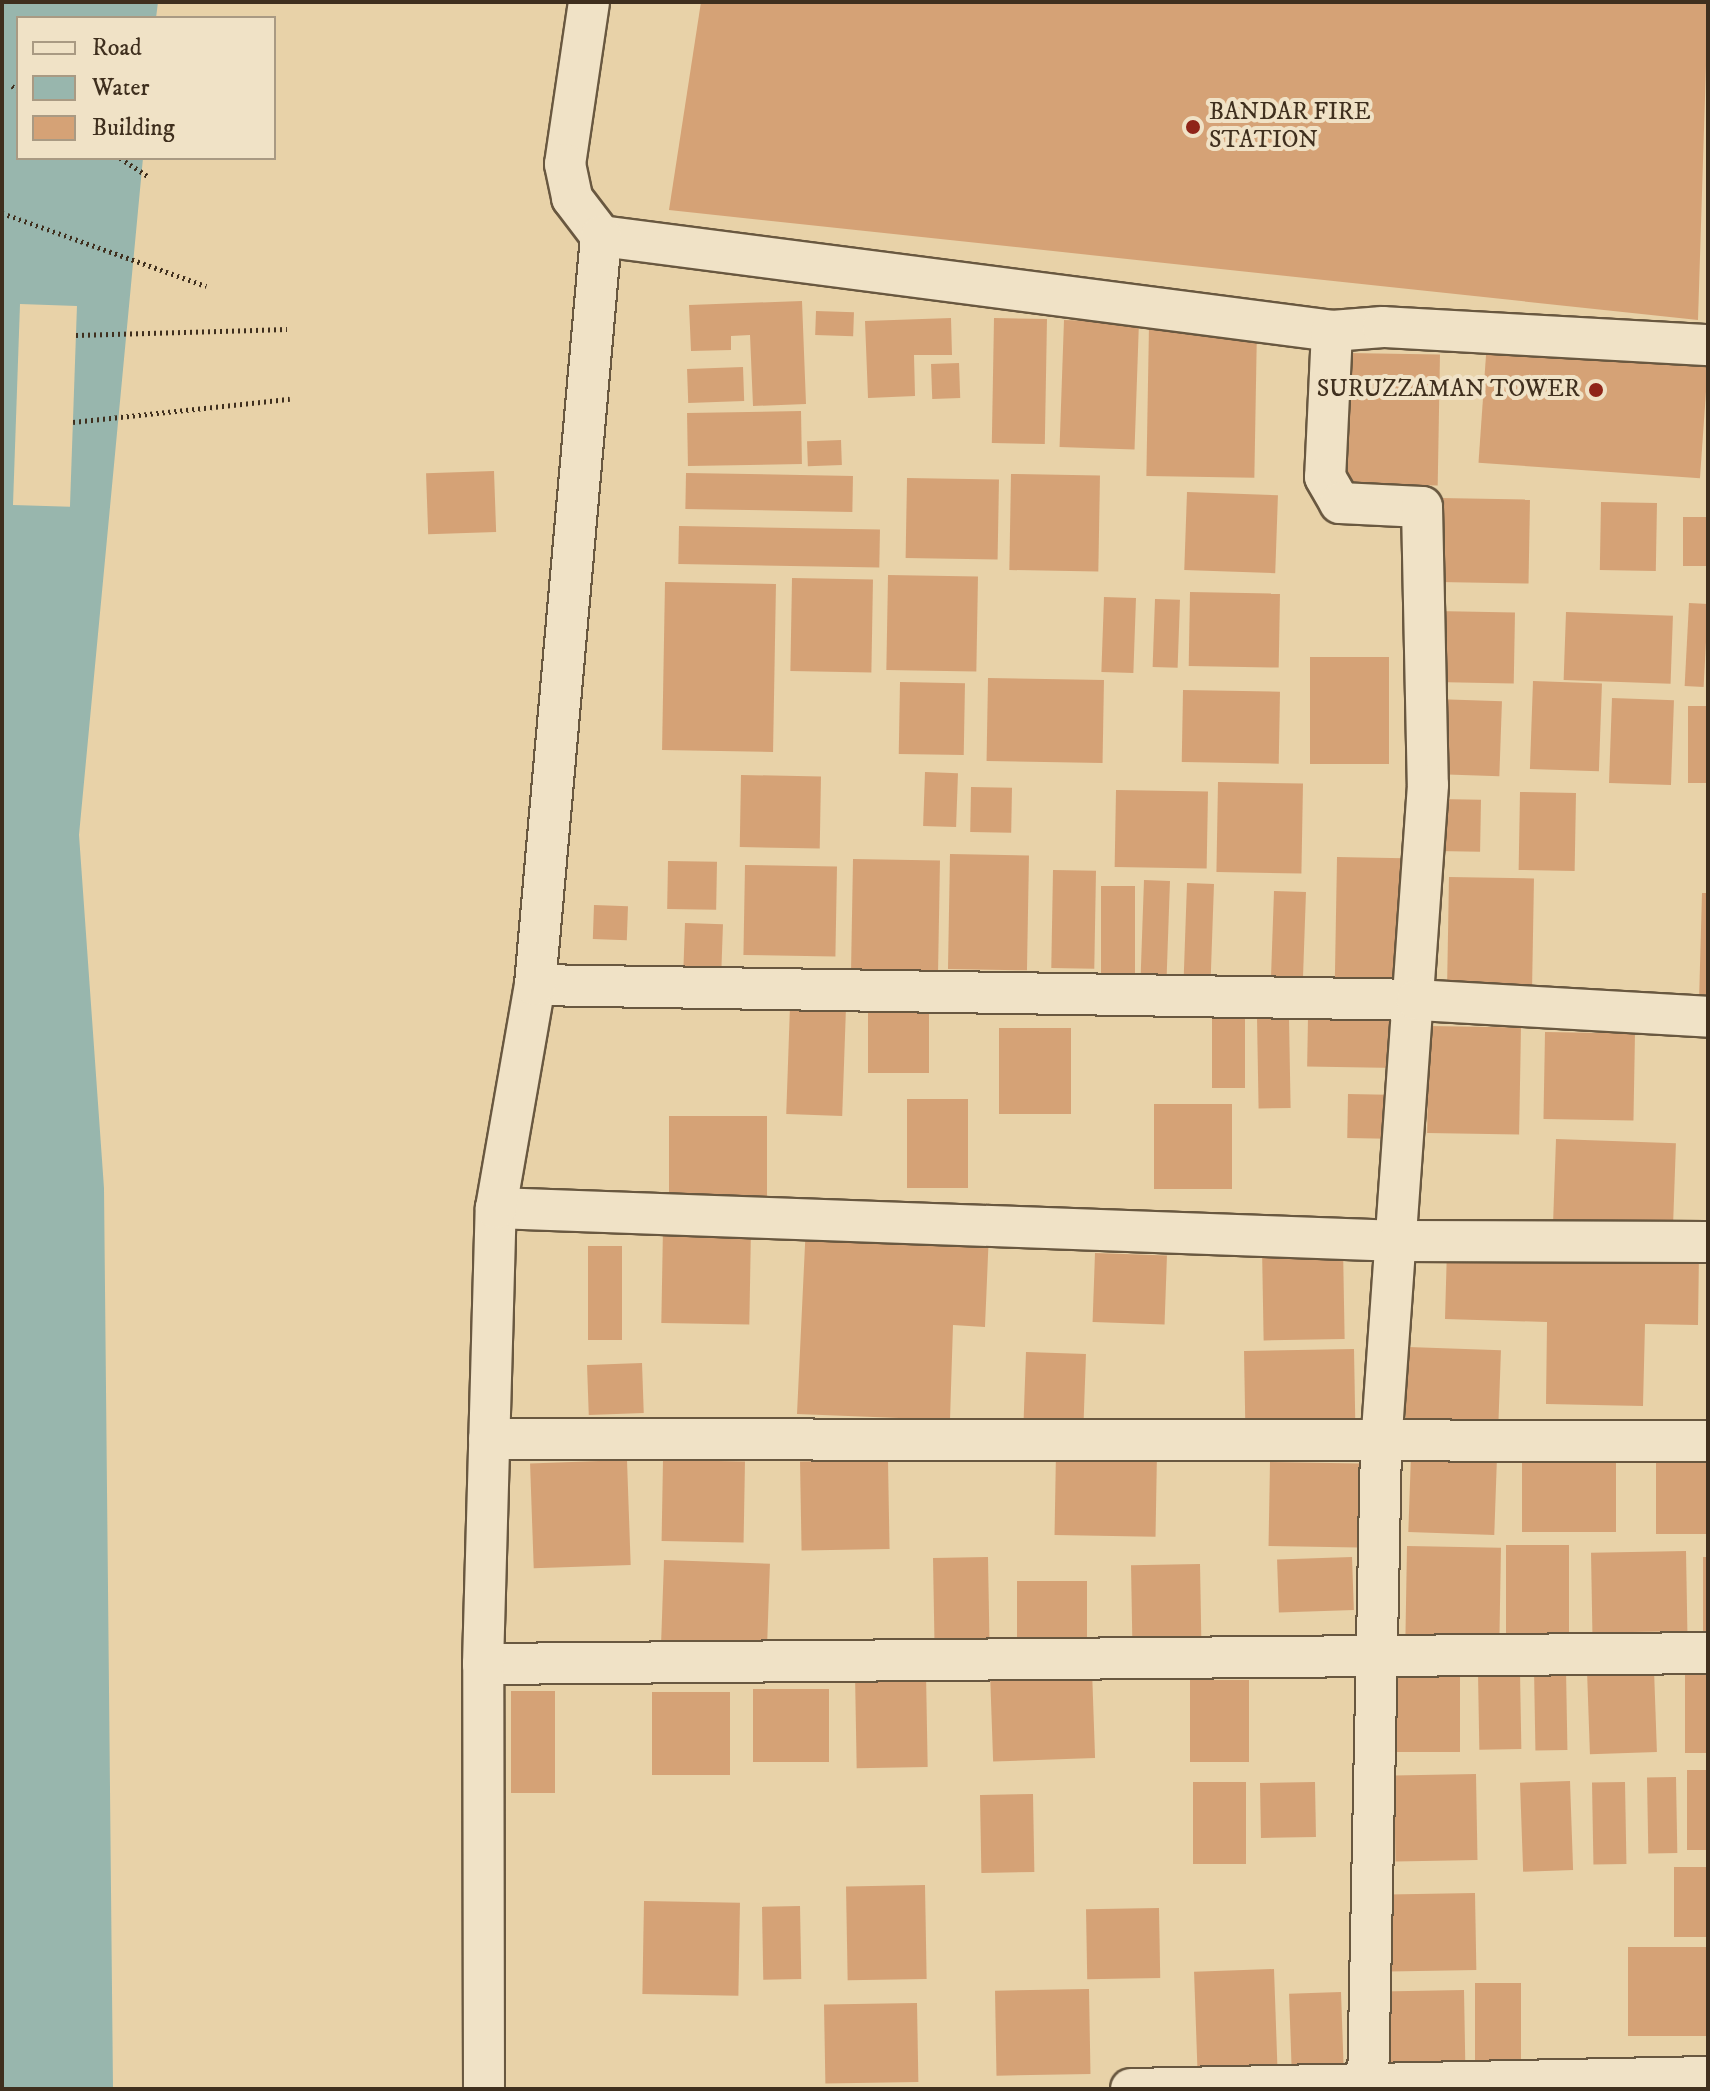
<!DOCTYPE html>
<style>
body{margin:0}
#map{position:relative;width:1710px;height:2091px;overflow:hidden;background:#e8d2a8;font-family:"IM FELL DW Pica",serif}
div>[style]{position:absolute}
[style*='--x']{left:calc(var(--x)*1px);top:calc(var(--y)*1px);width:calc(var(--w)*1px);rotate:calc(var(--a)*1deg)}
.water>*{inset:0;background:#98b6ad}
.pier>*{inset:0;background:#e8d2a8;transform-origin:0 0}
.building>*{inset:0;background:#d5a276;transform-origin:0 0}
.path>*{height:5px;margin-top:-2.5px;transform-origin:0;background:repeating-linear-gradient(90deg,#3f2f1e 0 2px,transparent 0 6px)}
.roads{filter:drop-shadow(2px 0 #695840) drop-shadow(-2px 0 #695840) drop-shadow(0 2px #695840) drop-shadow(0 -2px #695840)}
.street>*{height:40px;margin:-20px;padding:0 20px;transform-origin:20px;border-radius:20px;background:#f0e2c6}
.dots>*{width:22px;height:22px;translate:-50% -50%;box-sizing:border-box;border:4px solid #f0e2c6;border-radius:50%}
span{translate:-50% -50%;white-space:nowrap;text-align:center;line-height:1.15;-webkit-text-stroke:8px #f0e2c6;paint-order:stroke}
.poi-label{font-size:24px;color:#3f2f1e}
.left{translate:0 -50%;text-align:left}
.right{translate:-100% -50%;text-align:right}
.frame{position:absolute;inset:0;border:4px solid #3f2f1e;pointer-events:none}
.legend{position:absolute;left:16px;top:16px;width:260px;height:144px;box-sizing:border-box;background:#f0e2c6;border:2px solid #a99a83;margin:0;padding:10px 14px;list-style:none;font-size:24px;color:#3f2f1e}
.legend li{display:flex;align-items:center;gap:16px;height:40px}
.legend b{width:40px;border:2px solid #a99a83}
</style>
<div id="map">
<div class="water">
<div style="clip-path:polygon(2px 2px,158px 2px,156px 18px,18px 18px,18px 158px,143px 158px,79px 835px,104px 1188px,113px 2089px,2px 2089px)"></div>
</div>
<div class="pier">
<div style="left:20px;top:304px;width:57px;height:201px;rotate:2deg"></div>
</div>
<div class="building">
<div style="clip-path:polygon(701px 2px,1708px 2px,1698px 320px,669px 210px)"></div>
<div style="clip-path:polygon(802px 301px,806px 404px,753px 406px,750px 335px,731px 336px,731px 350px,691px 351px,689px 305px)"></div>
<div style="left:816px;top:311px;width:38px;height:24px;rotate:2deg"></div>
<div style="clip-path:polygon(951px 318px,952px 355px,914px 355px,915px 396px,868px 398px,865px 321px)"></div>
<div style="left:994px;top:318px;width:53px;height:125px;rotate:1deg"></div>
<div style="left:1064px;top:320px;width:75px;height:127px;rotate:2deg"></div>
<div style="left:1149px;top:325px;width:108px;height:151px;rotate:1deg"></div>
<div style="left:1487px;top:341px;width:222px;height:122px;rotate:4deg"></div>
<div style="left:1347px;top:353px;width:93px;height:131px;rotate:1deg"></div>
<div style="left:959px;top:363px;width:35px;height:28px;rotate:88deg"></div>
<div style="left:743px;top:367px;width:34px;height:56px;rotate:88deg"></div>
<div style="left:801px;top:411px;width:53px;height:114px;rotate:89deg"></div>
<div style="left:841px;top:440px;width:25px;height:34px;rotate:88deg"></div>
<div style="left:494px;top:471px;width:61px;height:68px;rotate:88deg"></div>
<div style="left:686px;top:473px;width:167px;height:36px;rotate:1deg"></div>
<div style="left:1011px;top:474px;width:89px;height:96px;rotate:1deg"></div>
<div style="left:907px;top:478px;width:92px;height:80px;rotate:1deg"></div>
<div style="left:1187px;top:492px;width:91px;height:78px;rotate:2deg"></div>
<div style="left:1440px;top:498px;width:90px;height:84px;rotate:1deg"></div>
<div style="left:1601px;top:502px;width:56px;height:68px;rotate:1deg"></div>
<div style="left:1683px;top:517px;width:25px;height:49px"></div>
<div style="left:679px;top:526px;width:201px;height:38px;rotate:1deg"></div>
<div style="left:888px;top:575px;width:90px;height:95px;rotate:1deg"></div>
<div style="left:792px;top:578px;width:81px;height:93px;rotate:1deg"></div>
<div style="left:665px;top:582px;width:111px;height:168px;rotate:1deg"></div>
<div style="left:1190px;top:592px;width:90px;height:74px;rotate:1deg"></div>
<div style="left:1104px;top:597px;width:32px;height:75px;rotate:2deg"></div>
<div style="left:1155px;top:599px;width:25px;height:68px;rotate:2deg"></div>
<div style="left:1689px;top:603px;width:19px;height:83px;rotate:3deg"></div>
<div style="left:1435px;top:611px;width:80px;height:71px;rotate:1deg"></div>
<div style="left:1566px;top:612px;width:107px;height:68px;rotate:2deg"></div>
<div style="left:1310px;top:657px;width:79px;height:107px"></div>
<div style="left:988px;top:678px;width:116px;height:83px;rotate:1deg"></div>
<div style="left:1533px;top:681px;width:69px;height:88px;rotate:2deg"></div>
<div style="left:900px;top:682px;width:65px;height:72px;rotate:1deg"></div>
<div style="left:1183px;top:690px;width:97px;height:72px;rotate:1deg"></div>
<div style="left:1612px;top:698px;width:62px;height:85px;rotate:2deg"></div>
<div style="left:1435px;top:699px;width:67px;height:75px;rotate:2deg"></div>
<div style="left:1688px;top:706px;width:20px;height:77px"></div>
<div style="left:925px;top:772px;width:33px;height:54px;rotate:2deg"></div>
<div style="left:741px;top:775px;width:80px;height:72px;rotate:1deg"></div>
<div style="left:1218px;top:782px;width:85px;height:90px;rotate:1deg"></div>
<div style="left:971px;top:787px;width:41px;height:45px;rotate:1deg"></div>
<div style="left:1116px;top:790px;width:92px;height:77px;rotate:1deg"></div>
<div style="left:1520px;top:792px;width:56px;height:78px;rotate:1deg"></div>
<div style="left:1438px;top:799px;width:43px;height:52px;rotate:1deg"></div>
<div style="left:950px;top:854px;width:79px;height:115px;rotate:1deg"></div>
<div style="left:1337px;top:857px;width:81px;height:122px;rotate:1deg"></div>
<div style="left:853px;top:859px;width:87px;height:112px;rotate:1deg"></div>
<div style="left:668px;top:861px;width:49px;height:48px;rotate:1deg"></div>
<div style="left:745px;top:865px;width:92px;height:90px;rotate:1deg"></div>
<div style="left:1053px;top:870px;width:43px;height:98px;rotate:1deg"></div>
<div style="left:1449px;top:877px;width:85px;height:113px;rotate:1deg"></div>
<div style="left:1144px;top:880px;width:26px;height:113px;rotate:2deg"></div>
<div style="left:1187px;top:883px;width:27px;height:106px;rotate:2deg"></div>
<div style="left:1101px;top:886px;width:34px;height:106px"></div>
<div style="left:1274px;top:891px;width:32px;height:97px;rotate:2deg"></div>
<div style="clip-path:polygon(1702px 893px,1708px 893px,1708px 1002px,1699px 1002px)"></div>
<div style="left:594px;top:905px;width:34px;height:34px;rotate:2deg"></div>
<div style="left:685px;top:923px;width:38px;height:54px;rotate:2deg"></div>
<div style="left:790px;top:1006px;width:56px;height:108px;rotate:2deg"></div>
<div style="left:868px;top:1011px;width:61px;height:62px"></div>
<div style="left:1245px;top:1014px;width:74px;height:33px;rotate:90deg"></div>
<div style="left:1289px;top:1017px;width:91px;height:32px;rotate:89deg"></div>
<div style="left:1398px;top:1018px;width:50px;height:90px;rotate:91deg"></div>
<div style="left:1429px;top:1026px;width:92px;height:107px;rotate:1deg"></div>
<div style="left:999px;top:1028px;width:72px;height:86px"></div>
<div style="left:1545px;top:1032px;width:90px;height:87px;rotate:1deg"></div>
<div style="left:1348px;top:1094px;width:53px;height:44px;rotate:1deg"></div>
<div style="left:907px;top:1099px;width:61px;height:89px"></div>
<div style="left:1232px;top:1104px;width:85px;height:78px;rotate:90deg"></div>
<div style="left:767px;top:1116px;width:83px;height:98px;rotate:90deg"></div>
<div style="left:1556px;top:1139px;width:120px;height:81px;rotate:2deg"></div>
<div style="clip-path:polygon(806px 1224px,989px 1232px,985px 1327px,953px 1325px,950px 1420px,797px 1414px)"></div>
<div style="left:663px;top:1227px;width:88px;height:96px;rotate:1deg"></div>
<div style="left:622px;top:1246px;width:94px;height:34px;rotate:90deg"></div>
<div style="left:1343px;top:1246px;width:93px;height:81px;rotate:89deg"></div>
<div style="clip-path:polygon(1447px 1248px,1699px 1253px,1698px 1325px,1645px 1324px,1643px 1406px,1546px 1404px,1547px 1322px,1445px 1319px)"></div>
<div style="left:1095px;top:1253px;width:72px;height:69px;rotate:2deg"></div>
<div style="left:1408px;top:1347px;width:93px;height:85px;rotate:2deg"></div>
<div style="left:1354px;top:1349px;width:91px;height:110px;rotate:89deg"></div>
<div style="left:1026px;top:1352px;width:60px;height:76px;rotate:2deg"></div>
<div style="left:642px;top:1363px;width:50px;height:55px;rotate:88deg"></div>
<div style="left:1522px;top:1450px;width:94px;height:82px"></div>
<div style="left:1056px;top:1451px;width:101px;height:84px;rotate:1deg"></div>
<div style="left:1708px;top:1454px;width:80px;height:52px;rotate:90deg"></div>
<div style="left:1411px;top:1455px;width:86px;height:77px;rotate:2deg"></div>
<div style="left:627px;top:1460px;width:105px;height:97px;rotate:88deg"></div>
<div style="left:663px;top:1460px;width:82px;height:81px;rotate:1deg"></div>
<div style="left:888px;top:1460px;width:89px;height:88px;rotate:89deg"></div>
<div style="left:1270px;top:1462px;width:90px;height:84px;rotate:1deg"></div>
<div style="left:1506px;top:1545px;width:63px;height:92px"></div>
<div style="left:1407px;top:1546px;width:94px;height:94px;rotate:1deg"></div>
<div style="left:1686px;top:1551px;width:80px;height:95px;rotate:89deg"></div>
<div style="left:988px;top:1557px;width:87px;height:55px;rotate:89deg"></div>
<div style="left:1352px;top:1557px;width:53px;height:75px;rotate:88deg"></div>
<div style="left:1703px;top:1557px;width:5px;height:80px"></div>
<div style="left:664px;top:1560px;width:106px;height:92px;rotate:2deg"></div>
<div style="left:1200px;top:1564px;width:77px;height:69px;rotate:89deg"></div>
<div style="left:1017px;top:1581px;width:70px;height:62px"></div>
<div style="left:1685px;top:1667px;width:23px;height:86px"></div>
<div style="left:1566px;top:1668px;width:82px;height:32px;rotate:89deg"></div>
<div style="left:1654px;top:1669px;width:83px;height:67px;rotate:88deg"></div>
<div style="left:1092px;top:1670px;width:88px;height:102px;rotate:88deg"></div>
<div style="left:926px;top:1672px;width:95px;height:71px;rotate:89deg"></div>
<div style="left:1520px;top:1672px;width:77px;height:42px;rotate:89deg"></div>
<div style="left:1396px;top:1673px;width:64px;height:79px"></div>
<div style="left:1190px;top:1680px;width:59px;height:82px"></div>
<div style="left:753px;top:1689px;width:76px;height:73px"></div>
<div style="left:511px;top:1691px;width:44px;height:102px"></div>
<div style="left:652px;top:1692px;width:78px;height:83px"></div>
<div style="left:1708px;top:1770px;width:80px;height:21px;rotate:90deg"></div>
<div style="left:1476px;top:1774px;width:86px;height:82px;rotate:89deg"></div>
<div style="left:1676px;top:1777px;width:76px;height:29px;rotate:89deg"></div>
<div style="left:1570px;top:1781px;width:89px;height:50px;rotate:88deg"></div>
<div style="left:1193px;top:1782px;width:53px;height:82px"></div>
<div style="left:1315px;top:1782px;width:55px;height:55px;rotate:89deg"></div>
<div style="left:1625px;top:1782px;width:82px;height:33px;rotate:89deg"></div>
<div style="left:1033px;top:1794px;width:78px;height:53px;rotate:89deg"></div>
<div style="left:1708px;top:1867px;width:70px;height:34px;rotate:90deg"></div>
<div style="left:925px;top:1885px;width:94px;height:79px;rotate:89deg"></div>
<div style="left:1475px;top:1893px;width:77px;height:87px;rotate:89deg"></div>
<div style="left:644px;top:1901px;width:96px;height:93px;rotate:1deg"></div>
<div style="left:800px;top:1906px;width:73px;height:38px;rotate:89deg"></div>
<div style="left:1159px;top:1908px;width:70px;height:73px;rotate:89deg"></div>
<div style="left:1708px;top:1947px;width:89px;height:80px;rotate:90deg"></div>
<div style="left:1274px;top:1969px;width:99px;height:80px;rotate:88deg"></div>
<div style="left:1475px;top:1983px;width:46px;height:89px"></div>
<div style="left:1089px;top:1989px;width:85px;height:94px;rotate:89deg"></div>
<div style="left:1464px;top:1990px;width:84px;height:83px;rotate:89deg"></div>
<div style="left:1341px;top:1992px;width:83px;height:52px;rotate:88deg"></div>
<div style="left:917px;top:2003px;width:79px;height:93px;rotate:89deg"></div>
</div>
<div class="path">
<div style="--x:12;--y:86;--w:7;--a:34"></div>
<div style="--x:120;--y:158;--w:35;--a:33"></div>
<div style="--x:2;--y:213;--w:217;--a:19.7"></div>
<div style="--x:76;--y:335;--w:211;--a:-1.6"></div>
<div style="--x:73;--y:422;--w:218;--a:-6.1"></div>
</div>
<div class="roads">
<div class="street">
<div style="--x:589;--y:2;--w:164;--a:98.4"></div>
<div style="--x:565;--y:164;--w:35;--a:78"></div>
<div style="--x:572;--y:198;--w:48;--a:52.7"></div>
<div style="--x:601;--y:236;--w:737;--a:7.4"></div>
<div style="--x:1332;--y:331;--w:51;--a:-4.5"></div>
<div style="--x:1383;--y:327;--w:325;--a:3.2"></div>
<div style="--x:1332;--y:331;--w:146;--a:92.7"></div>
<div style="--x:1325;--y:477;--w:30;--a:60"></div>
<div style="--x:1340;--y:503;--w:82;--a:2.8"></div>
<div style="--x:1422;--y:507;--w:278;--a:88.8"></div>
<div style="--x:1428;--y:785;--w:662;--a:94.07"></div>
<div style="--x:1381;--y:1445;--w:644;--a:91.16"></div>
<div style="--x:535;--y:985;--w:882;--a:0.97"></div>
<div style="--x:1417;--y:1000;--w:291;--a:3.3"></div>
<div style="--x:496;--y:1208;--w:904;--a:2.09"></div>
<div style="--x:1399;--y:1241;--w:309;--a:0.2"></div>
<div style="--x:489;--y:1439;--w:1219;--a:0.09"></div>
<div style="--x:483;--y:1664;--w:1225;--a:-0.51"></div>
<div style="--x:484;--y:2089;--w:425;--a:-90.1"></div>
<div style="--x:483;--y:1664;--w:456;--a:-88.4"></div>
<div style="--x:496;--y:1208;--w:226;--a:-80.1"></div>
<div style="--x:535;--y:985;--w:752;--a:-84.96"></div>
<div style="--x:1131;--y:2089;--w:577;--a:-1.19"></div>
</div>
</div>
<div class="dots">
<div style="left:1193px;top:127px;background:#8f2418"></div>
<div style="left:1596px;top:390px;background:#8f2418"></div>
</div>
<div class="poi-label">
<span class="left" style="left:1209px;top:127px">BANDAR FIRE<br>STATION</span>
<span class="right" style="left:1580px;top:390px">SURUZZAMAN TOWER</span>
</div>
<div class="frame"></div>
<ul class="legend">
<li><b style="height:10px;background:#f0e2c6"></b>Road</li>
<li><b style="height:22px;background:#98b6ad"></b>Water</li>
<li><b style="height:22px;background:#d5a276"></b>Building</li>
</ul>
</div>
